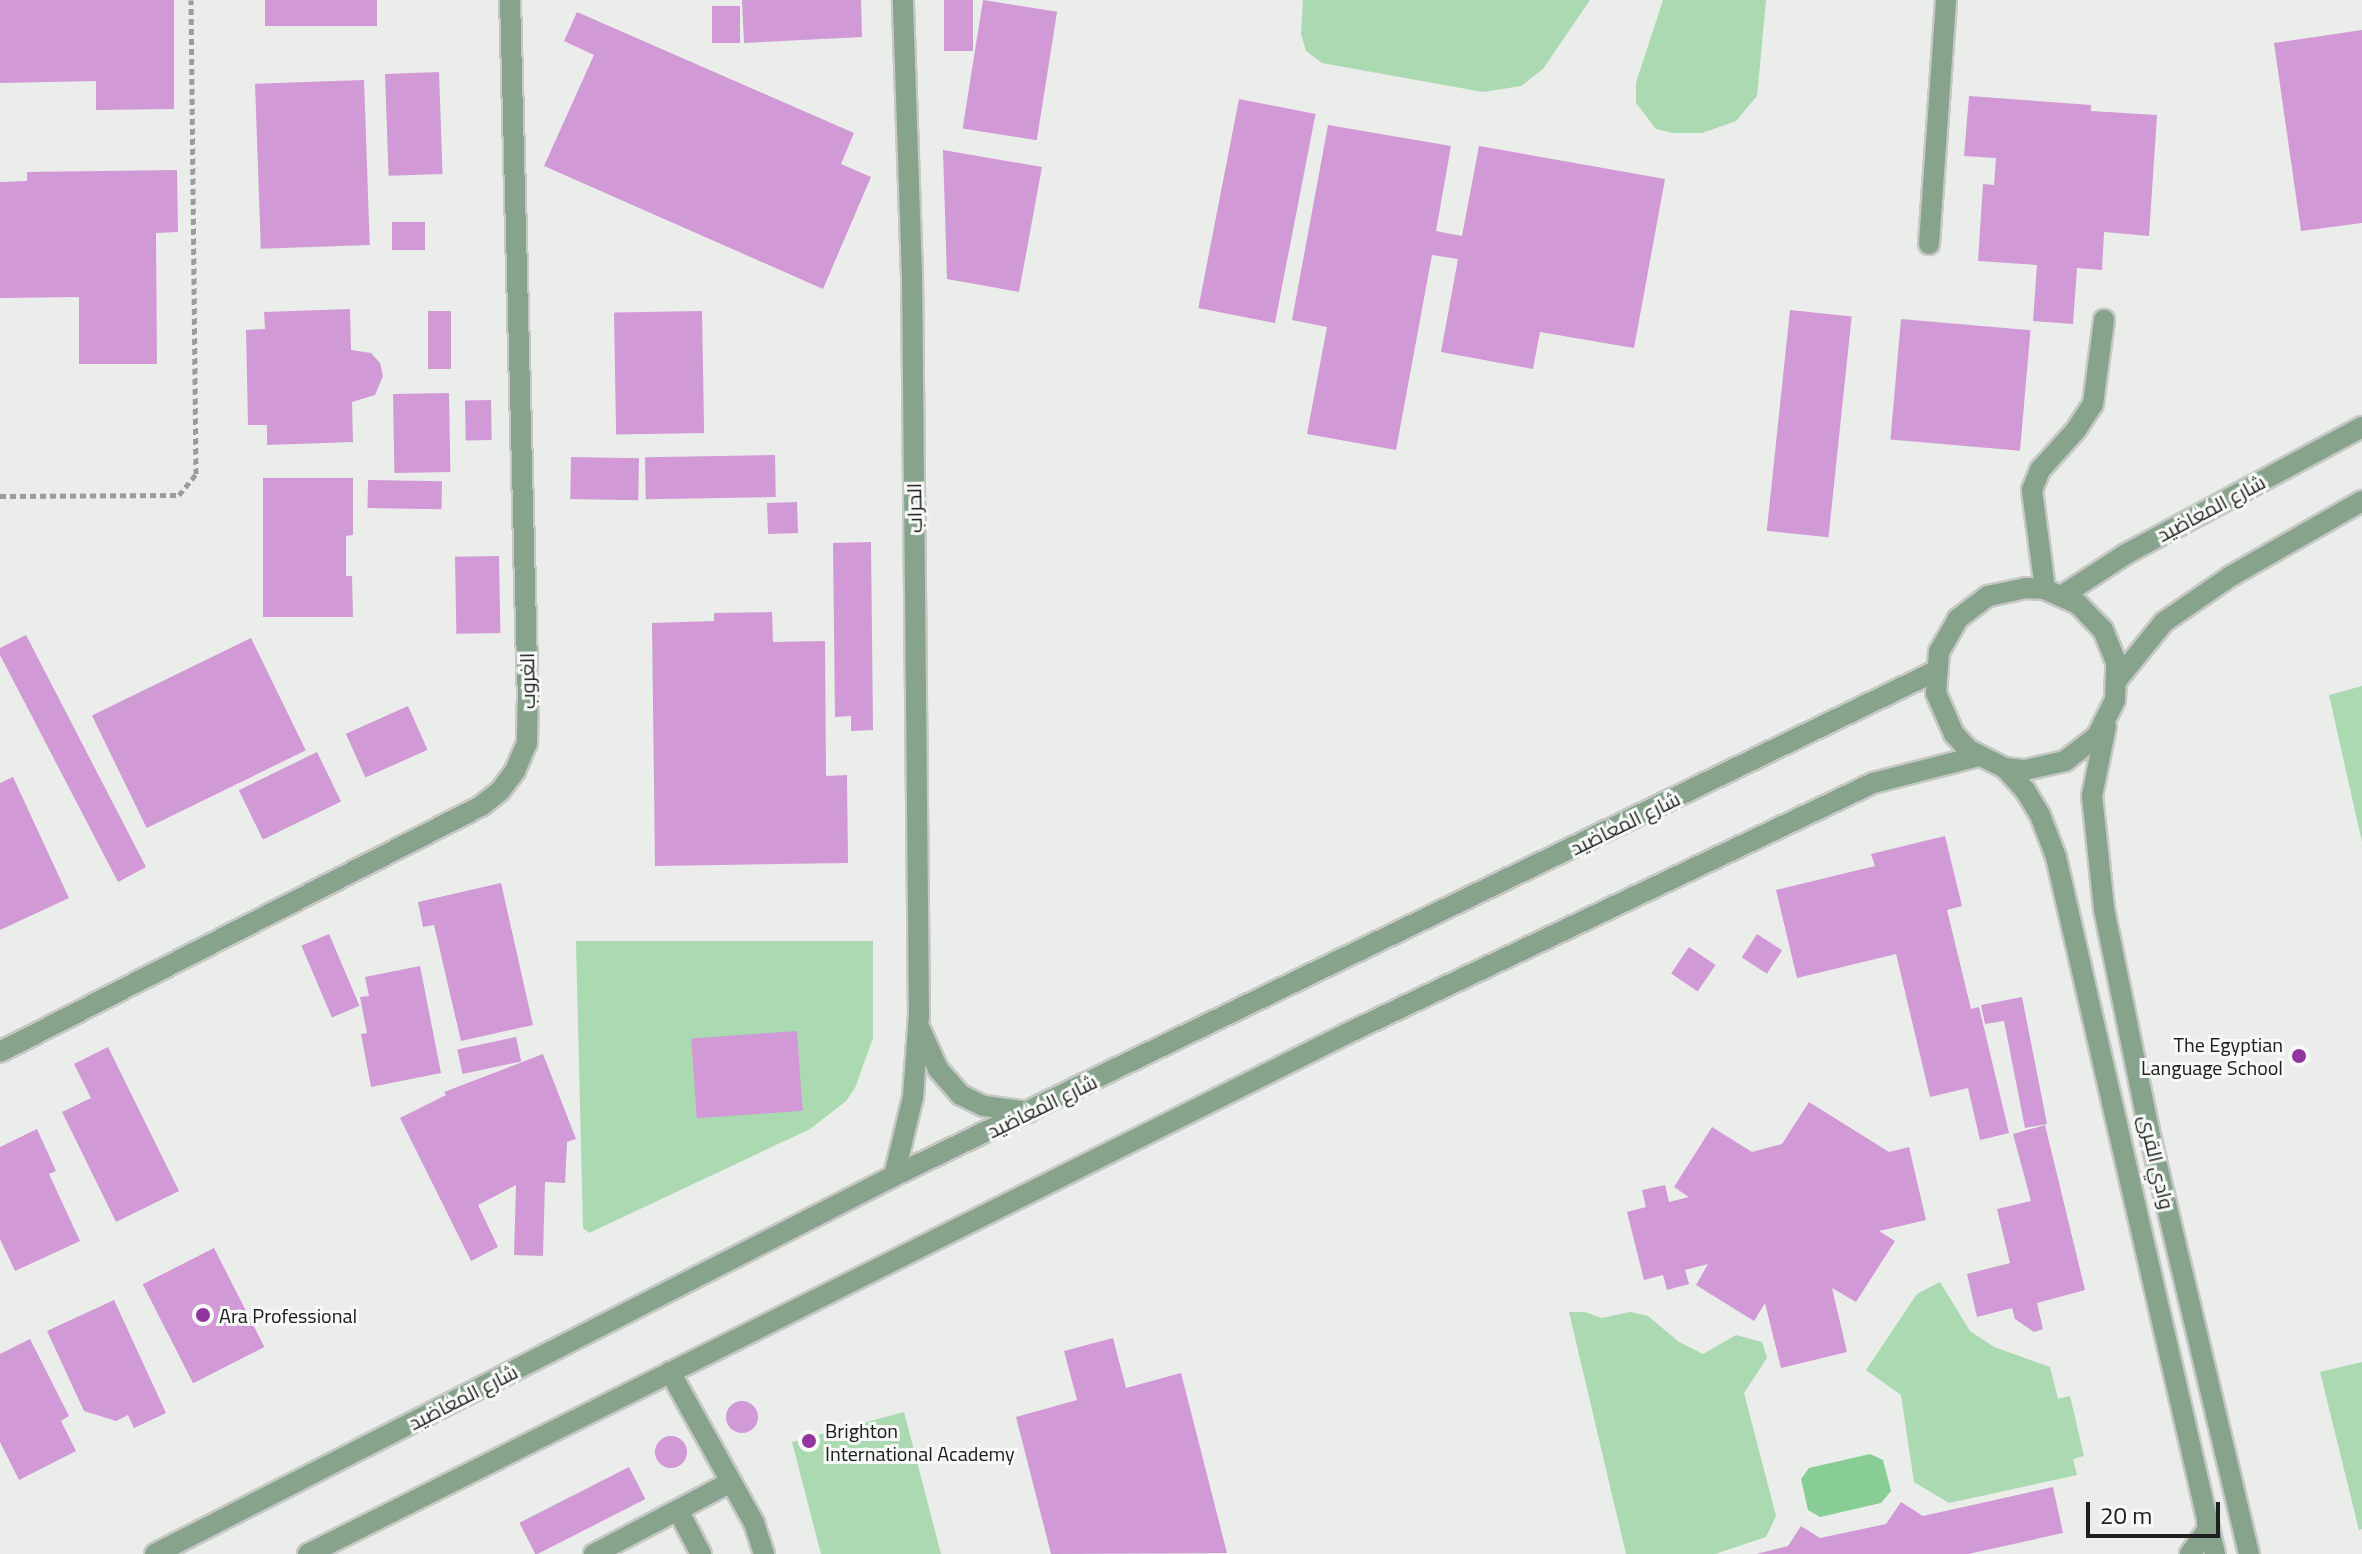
<!DOCTYPE html>
<meta charset="utf-8">
<style>
body{margin:0}
#map{position:relative;width:2362px;height:1554px;overflow:hidden;background:#eaedea;font-family:Georgia,Cairo,serif}
div>[style]{position:absolute}
[style*='--x']{left:calc(var(--x)*1px);top:calc(var(--y)*1px);width:calc(var(--w)*1px);rotate:calc(var(--a)*1deg)}
.green>*{inset:0;background:#aad9b2}
.water>*{inset:0;background:#88cd96}
.building>*{inset:0;background:#d199d6;transform-origin:0 0}
.round{border-radius:50%}
.path>*{height:5px;margin-top:-2.5px;transform-origin:0;background:repeating-linear-gradient(90deg,#9a9d9a 0 6px,transparent 0 10px)}
.roads{filter:drop-shadow(2px 0 #c5c8c5) drop-shadow(-2px 0 #c5c8c5) drop-shadow(0 2px #c5c8c5) drop-shadow(0 -2px #c5c8c5)}
.minor>*{height:20px;margin:-10px;padding:0 10px;transform-origin:10px;border-radius:10px;background:#87a38c}
.dots>*{width:22px;height:22px;translate:-50% -50%;box-sizing:border-box;border:4px solid #f7faf7;border-radius:50%}
span{translate:-50% -50%;white-space:nowrap;text-align:center;line-height:1.15;-webkit-text-stroke:6px #f7faf7;paint-order:stroke}
.street-label{font-size:20px;color:#1e1f1e}
.poi-label{font-size:20px;color:#1e1f1e}
.right{translate:-100% -50%;text-align:right}
.left{translate:0 -50%;text-align:left}
.scale{position:absolute;left:2086px;top:1502px;width:134px;height:36px;box-sizing:border-box;border:4px solid #1e1f1e;border-top:0;padding-left:10px;font-size:24px;line-height:28px;white-space:nowrap;color:#1e1f1e;-webkit-text-stroke:6px #f7faf7;paint-order:stroke}
</style>
<div id="map">
<div class="green">
<div style="clip-path:polygon(1303px 0,1590px 0,1543px 69px,1521px 86px,1483px 92px,1322px 63px,1306px 51px,1301px 34px)"></div>
<div style="clip-path:polygon(1663px 0,1766px 0,1757px 96px,1736px 121px,1702px 133px,1673px 133px,1656px 129px,1636px 103px,1636px 83px)"></div>
<div style="clip-path:polygon(2362px 686px,2362px 842px,2329px 695px)"></div>
<div style="clip-path:polygon(576px 941px,873px 941px,873px 1038px,855px 1088px,846px 1101px,810px 1129px,589px 1233px,583px 1228px)"></div>
<div style="clip-path:polygon(1940px 1282px,1970px 1331px,1994px 1347px,2050px 1367px,2058px 1399px,2070px 1396px,2084px 1456px,2073px 1459px,2077px 1475px,1949px 1503px,1914px 1482px,1901px 1395px,1866px 1370px,1917px 1294px)"></div>
<div style="clip-path:polygon(1569px 1312px,1585px 1312px,1602px 1318px,1630px 1312px,1648px 1316px,1679px 1342px,1703px 1354px,1736px 1335px,1762px 1342px,1767px 1358px,1744px 1393px,1776px 1516px,1766px 1537px,1715px 1554px,1626px 1554px)"></div>
<div style="clip-path:polygon(2362px 1362px,2362px 1529px,2359px 1530px,2320px 1372px)"></div>
<div style="clip-path:polygon(904px 1412px,941px 1554px,821px 1554px,792px 1442px)"></div>
</div>
<div class="water">
<div style="clip-path:polygon(1870px 1454px,1883px 1460px,1891px 1491px,1881px 1503px,1820px 1517px,1808px 1510px,1801px 1479px,1809px 1468px)"></div>
</div>
<div class="building">
<div style="clip-path:polygon(0 0,174px 0,174px 109px,96px 110px,96px 81px,0 83px)"></div>
<div style="left:265px;top:0;width:112px;height:26px"></div>
<div style="clip-path:polygon(742px 0,861px 0,862px 37px,744px 43px)"></div>
<div style="left:944px;top:0;width:29px;height:51px"></div>
<div style="left:983px;top:0;width:75px;height:130px;rotate:9deg"></div>
<div style="left:712px;top:6px;width:28px;height:37px"></div>
<div style="clip-path:polygon(577px 12px,854px 133px,841px 164px,871px 177px,823px 289px,544px 166px,594px 55px,564px 41px)"></div>
<div style="clip-path:polygon(2362px 30px,2362px 223px,2301px 231px,2274px 43px)"></div>
<div style="left:439px;top:72px;width:102px;height:54px;rotate:88deg"></div>
<div style="left:364px;top:80px;width:165px;height:109px;rotate:88deg"></div>
<div style="clip-path:polygon(1969px 96px,2091px 105px,2091px 111px,2157px 115px,2149px 236px,2104px 232px,2102px 270px,2077px 268px,2073px 324px,2033px 321px,2037px 265px,1978px 261px,1983px 184px,1994px 185px,1996px 158px,1964px 156px)"></div>
<div style="left:1239px;top:99px;width:78px;height:213px;rotate:11deg"></div>
<div style="clip-path:polygon(1328px 125px,1451px 146px,1436px 231px,1462px 236px,1479px 146px,1665px 179px,1634px 348px,1540px 332px,1533px 369px,1441px 352px,1458px 259px,1432px 255px,1396px 450px,1307px 434px,1327px 327px,1292px 320px)"></div>
<div style="clip-path:polygon(943px 150px,1042px 167px,1019px 292px,947px 279px)"></div>
<div style="clip-path:polygon(177px 170px,178px 232px,156px 233px,157px 364px,79px 364px,79px 297px,0 298px,0 182px,27px 181px,27px 172px)"></div>
<div style="left:425px;top:222px;width:28px;height:33px;rotate:90deg"></div>
<div style="clip-path:polygon(350px 309px,351px 350px,371px 353px,380px 363px,383px 376px,375px 395px,352px 402px,353px 442px,267px 445px,267px 425px,248px 425px,246px 330px,265px 329px,264px 312px)"></div>
<div style="left:1790px;top:310px;width:62px;height:222px;rotate:6deg"></div>
<div style="left:428px;top:311px;width:23px;height:58px"></div>
<div style="left:702px;top:311px;width:122px;height:88px;rotate:89deg"></div>
<div style="left:1901px;top:319px;width:130px;height:121px;rotate:5deg"></div>
<div style="left:449px;top:393px;width:79px;height:56px;rotate:89deg"></div>
<div style="left:491px;top:400px;width:40px;height:26px;rotate:89deg"></div>
<div style="left:775px;top:455px;width:42px;height:130px;rotate:89deg"></div>
<div style="left:571px;top:457px;width:68px;height:42px;rotate:1deg"></div>
<div style="clip-path:polygon(263px 478px,353px 478px,353px 535px,346px 536px,346px 576px,352px 576px,353px 617px,263px 617px)"></div>
<div style="left:368px;top:480px;width:74px;height:28px;rotate:1deg"></div>
<div style="left:797px;top:502px;width:31px;height:30px;rotate:88deg"></div>
<div style="clip-path:polygon(871px 542px,873px 730px,851px 731px,851px 716px,835px 717px,833px 543px)"></div>
<div style="left:499px;top:556px;width:77px;height:44px;rotate:89deg"></div>
<div style="clip-path:polygon(772px 612px,773px 642px,825px 641px,826px 776px,847px 775px,848px 863px,655px 866px,652px 623px,714px 621px,714px 613px)"></div>
<div style="clip-path:polygon(26px 635px,146px 867px,118px 882px,0 655px,0 648px)"></div>
<div style="left:251px;top:638px;width:125px;height:177px;rotate:64deg"></div>
<div style="left:408px;top:706px;width:48px;height:68px;rotate:66deg"></div>
<div style="left:317px;top:752px;width:55px;height:87px;rotate:64deg"></div>
<div style="clip-path:polygon(13px 777px,69px 898px,0 930px,0 783px)"></div>
<div style="clip-path:polygon(1945px 836px,1962px 906px,1947px 910px,1971px 1009px,1979px 1007px,2009px 1133px,1980px 1140px,1968px 1088px,1930px 1097px,1896px 954px,1797px 978px,1776px 890px,1875px 866px,1871px 854px)"></div>
<div style="clip-path:polygon(501px 883px,533px 1025px,461px 1041px,434px 925px,423px 927px,418px 902px)"></div>
<div style="left:329px;top:934px;width:78px;height:30px;rotate:67deg"></div>
<div style="left:1757px;top:934px;width:30px;height:28px;rotate:33deg"></div>
<div style="left:1689px;top:947px;width:32px;height:32px;rotate:34deg"></div>
<div style="clip-path:polygon(420px 966px,441px 1073px,371px 1087px,361px 1034px,367px 1033px,360px 997px,369px 996px,365px 977px)"></div>
<div style="clip-path:polygon(2022px 997px,2047px 1124px,2025px 1128px,2004px 1021px,1985px 1024px,1981px 1005px)"></div>
<div style="left:797px;top:1031px;width:80px;height:106px;rotate:86deg"></div>
<div style="left:516px;top:1037px;width:25px;height:60px;rotate:78deg"></div>
<div style="clip-path:polygon(108px 1047px,179px 1191px,116px 1222px,62px 1112px,91px 1098px,74px 1064px)"></div>
<div style="clip-path:polygon(543px 1054px,576px 1139px,567px 1142px,565px 1183px,545px 1182px,543px 1256px,514px 1255px,516px 1185px,478px 1205px,498px 1247px,471px 1261px,400px 1118px,446px 1095px,444px 1092px)"></div>
<div style="clip-path:polygon(1809px 1102px,1889px 1152px,1909px 1147px,1926px 1220px,1879px 1231px,1895px 1241px,1856px 1302px,1832px 1288px,1847px 1352px,1781px 1368px,1765px 1303px,1754px 1321px,1696px 1285px,1708px 1264px,1685px 1270px,1689px 1284px,1667px 1290px,1663px 1275px,1644px 1280px,1627px 1212px,1646px 1207px,1642px 1190px,1665px 1185px,1669px 1202px,1689px 1197px,1674px 1187px,1712px 1127px,1752px 1152px,1782px 1144px)"></div>
<div style="clip-path:polygon(2045px 1125px,2085px 1290px,2037px 1303px,2043px 1329px,2034px 1332px,2015px 1319px,2012px 1308px,1977px 1317px,1967px 1274px,2010px 1263px,1997px 1209px,2031px 1201px,2013px 1134px)"></div>
<div style="clip-path:polygon(37px 1129px,56px 1171px,49px 1174px,80px 1241px,15px 1271px,0 1239px,0 1147px)"></div>
<div style="left:214px;top:1248px;width:111px;height:80px;rotate:63deg"></div>
<div style="clip-path:polygon(114px 1300px,166px 1413px,134px 1428px,128px 1415px,116px 1421px,84px 1411px,47px 1331px)"></div>
<div style="clip-path:polygon(1113px 1338px,1126px 1388px,1181px 1373px,1227px 1553px,1051px 1554px,1016px 1417px,1077px 1400px,1064px 1351px)"></div>
<div style="clip-path:polygon(30px 1339px,69px 1416px,61px 1421px,76px 1451px,19px 1480px,0 1442px,0 1354px)"></div>
<div class="round" style="left:726px;top:1401px;width:32px;height:32px"></div>
<div class="round" style="left:655px;top:1436px;width:32px;height:32px"></div>
<div style="left:629px;top:1467px;width:36px;height:123px;rotate:63deg"></div>
<div style="clip-path:polygon(2053px 1487px,2063px 1533px,1968px 1554px,1756px 1554px,1788px 1546px,1801px 1526px,1820px 1538px,1886px 1524px,1901px 1502px,1923px 1516px)"></div>
</div>
<div class="path">
<div style="--x:0;--y:496;--w:179;--a:-0.3"></div>
<div style="--x:179;--y:495;--w:27;--a:-51"></div>
<div style="--x:196;--y:474;--w:474;--a:-90.6"></div>
</div>
<div class="roads">
<div class="minor">
<div style="--x:1929;--y:244;--w:245;--a:-86"></div>
<div style="--x:2045;--y:589;--w:100;--a:-97.5"></div>
<div style="--x:2032;--y:490;--w:22;--a:-68"></div>
<div style="--x:2040;--y:470;--w:54;--a:-48"></div>
<div style="--x:2076;--y:430;--w:31;--a:-57"></div>
<div style="--x:2093;--y:404;--w:85;--a:-82.5"></div>
<div style="--x:2063;--y:595;--w:75;--a:-33.1"></div>
<div style="--x:2126;--y:554;--w:268;--a:-28.3"></div>
<div style="--x:2117;--y:680;--w:75;--a:-51"></div>
<div style="--x:2164;--y:622;--w:81;--a:-34.5"></div>
<div style="--x:2231;--y:576;--w:151;--a:-29.8"></div>
<div style="--x:2106;--y:726;--w:71;--a:101.3"></div>
<div style="--x:2092;--y:796;--w:114;--a:83.9"></div>
<div style="--x:2104;--y:909;--w:227;--a:78.5"></div>
<div style="--x:2149;--y:1131;--w:435;--a:76.7"></div>
<div style="--x:2005;--y:768;--w:20;--a:6"></div>
<div style="--x:2025;--y:770;--w:41;--a:-12.7"></div>
<div style="--x:2065;--y:761;--w:41;--a:-38"></div>
<div style="--x:2097;--y:736;--w:40;--a:-63.4"></div>
<div style="--x:2115;--y:700;--w:38;--a:-88"></div>
<div style="--x:2116;--y:662;--w:35;--a:-112"></div>
<div style="--x:2103;--y:630;--w:36;--a:-134"></div>
<div style="--x:2078;--y:604;--w:36;--a:-156"></div>
<div style="--x:2045;--y:589;--w:19;--a:-177"></div>
<div style="--x:2026;--y:588;--w:39;--a:168"></div>
<div style="--x:1988;--y:596;--w:38;--a:143"></div>
<div style="--x:1958;--y:619;--w:38;--a:120"></div>
<div style="--x:1939;--y:652;--w:41;--a:94.2"></div>
<div style="--x:1936;--y:693;--w:45;--a:66.3"></div>
<div style="--x:1954;--y:734;--w:22;--a:47"></div>
<div style="--x:1969;--y:750;--w:40;--a:26.6"></div>
<div style="--x:2005;--y:768;--w:30;--a:48"></div>
<div style="--x:2025;--y:790;--w:29;--a:59"></div>
<div style="--x:2040;--y:815;--w:45;--a:69.1"></div>
<div style="--x:2056;--y:857;--w:715;--a:77.15"></div>
<div style="--x:921;--y:1031;--w:42;--a:65.9"></div>
<div style="--x:938;--y:1069;--w:35;--a:49"></div>
<div style="--x:961;--y:1095;--w:25;--a:26"></div>
<div style="--x:984;--y:1106;--w:45;--a:7.6"></div>
<div style="--x:0;--y:1052;--w:540;--a:-27.09"></div>
<div style="--x:481;--y:806;--w:24;--a:-38"></div>
<div style="--x:500;--y:791;--w:25;--a:-53"></div>
<div style="--x:515;--y:771;--w:30;--a:-67"></div>
<div style="--x:527;--y:743;--w:39;--a:-89"></div>
<div style="--x:528;--y:704;--w:704;--a:-91.46"></div>
<div style="--x:894;--y:1176;--w:81;--a:-76.5"></div>
<div style="--x:913;--y:1097;--w:82;--a:-85.8"></div>
<div style="--x:919;--y:1015;--w:739;--a:-90.54"></div>
<div style="--x:912;--y:276;--w:276;--a:-91.9"></div>
<div style="--x:670;--y:1372;--w:173;--a:60.9"></div>
<div style="--x:754;--y:1523;--w:33;--a:72"></div>
<div style="--x:678;--y:1510;--w:50;--a:62.4"></div>
<div style="--x:155;--y:1554;--w:830;--a:-27.09"></div>
<div style="--x:894;--y:1176;--w:1158;--a:-25.86"></div>
<div style="--x:308;--y:1554;--w:1163;--a:-26.61"></div>
<div style="--x:1348;--y:1033;--w:581;--a:-25.46"></div>
<div style="--x:1873;--y:783;--w:109;--a:-14.3"></div>
<div style="--x:594;--y:1554;--w:155;--a:-27.7"></div>
<div style="--x:2190;--y:1554;--w:31;--a:-54"></div>
<div style="--x:2208;--y:1529;--w:8;--a:-97"></div>
</div>
</div>
<div class="dots">
<div style="left:2299px;top:1056px;background:#93359e"></div>
<div style="left:203px;top:1315px;background:#93359e"></div>
<div style="left:809px;top:1441px;background:#93359e"></div>
</div>
<div class="street-label">
<span style="left:914px;top:508px;rotate:-91deg">الحراب</span>
<span style="left:2211px;top:508px;rotate:-28deg">شارع المعاضيد</span>
<span style="left:527px;top:681px;rotate:-91deg">الغروب</span>
<span style="left:1625px;top:823px;rotate:-26deg">شارع المعاضيد</span>
<span style="left:1042px;top:1106px;rotate:-26deg">شارع المعاضيد</span>
<span style="left:2157px;top:1162px;rotate:77deg">وادي القرى</span>
<span style="left:463px;top:1397px;rotate:-27deg">شارع المعاضيد</span>
</div>
<div class="poi-label">
<span class="right" style="left:2283px;top:1056px">The Egyptian<br>Language School</span>
<span class="left" style="left:219px;top:1315px">Ara Professional</span>
<span class="left" style="left:825px;top:1442px">Brighton<br>International Academy</span>
</div>
<div class="scale">20 m</div>
</div>
